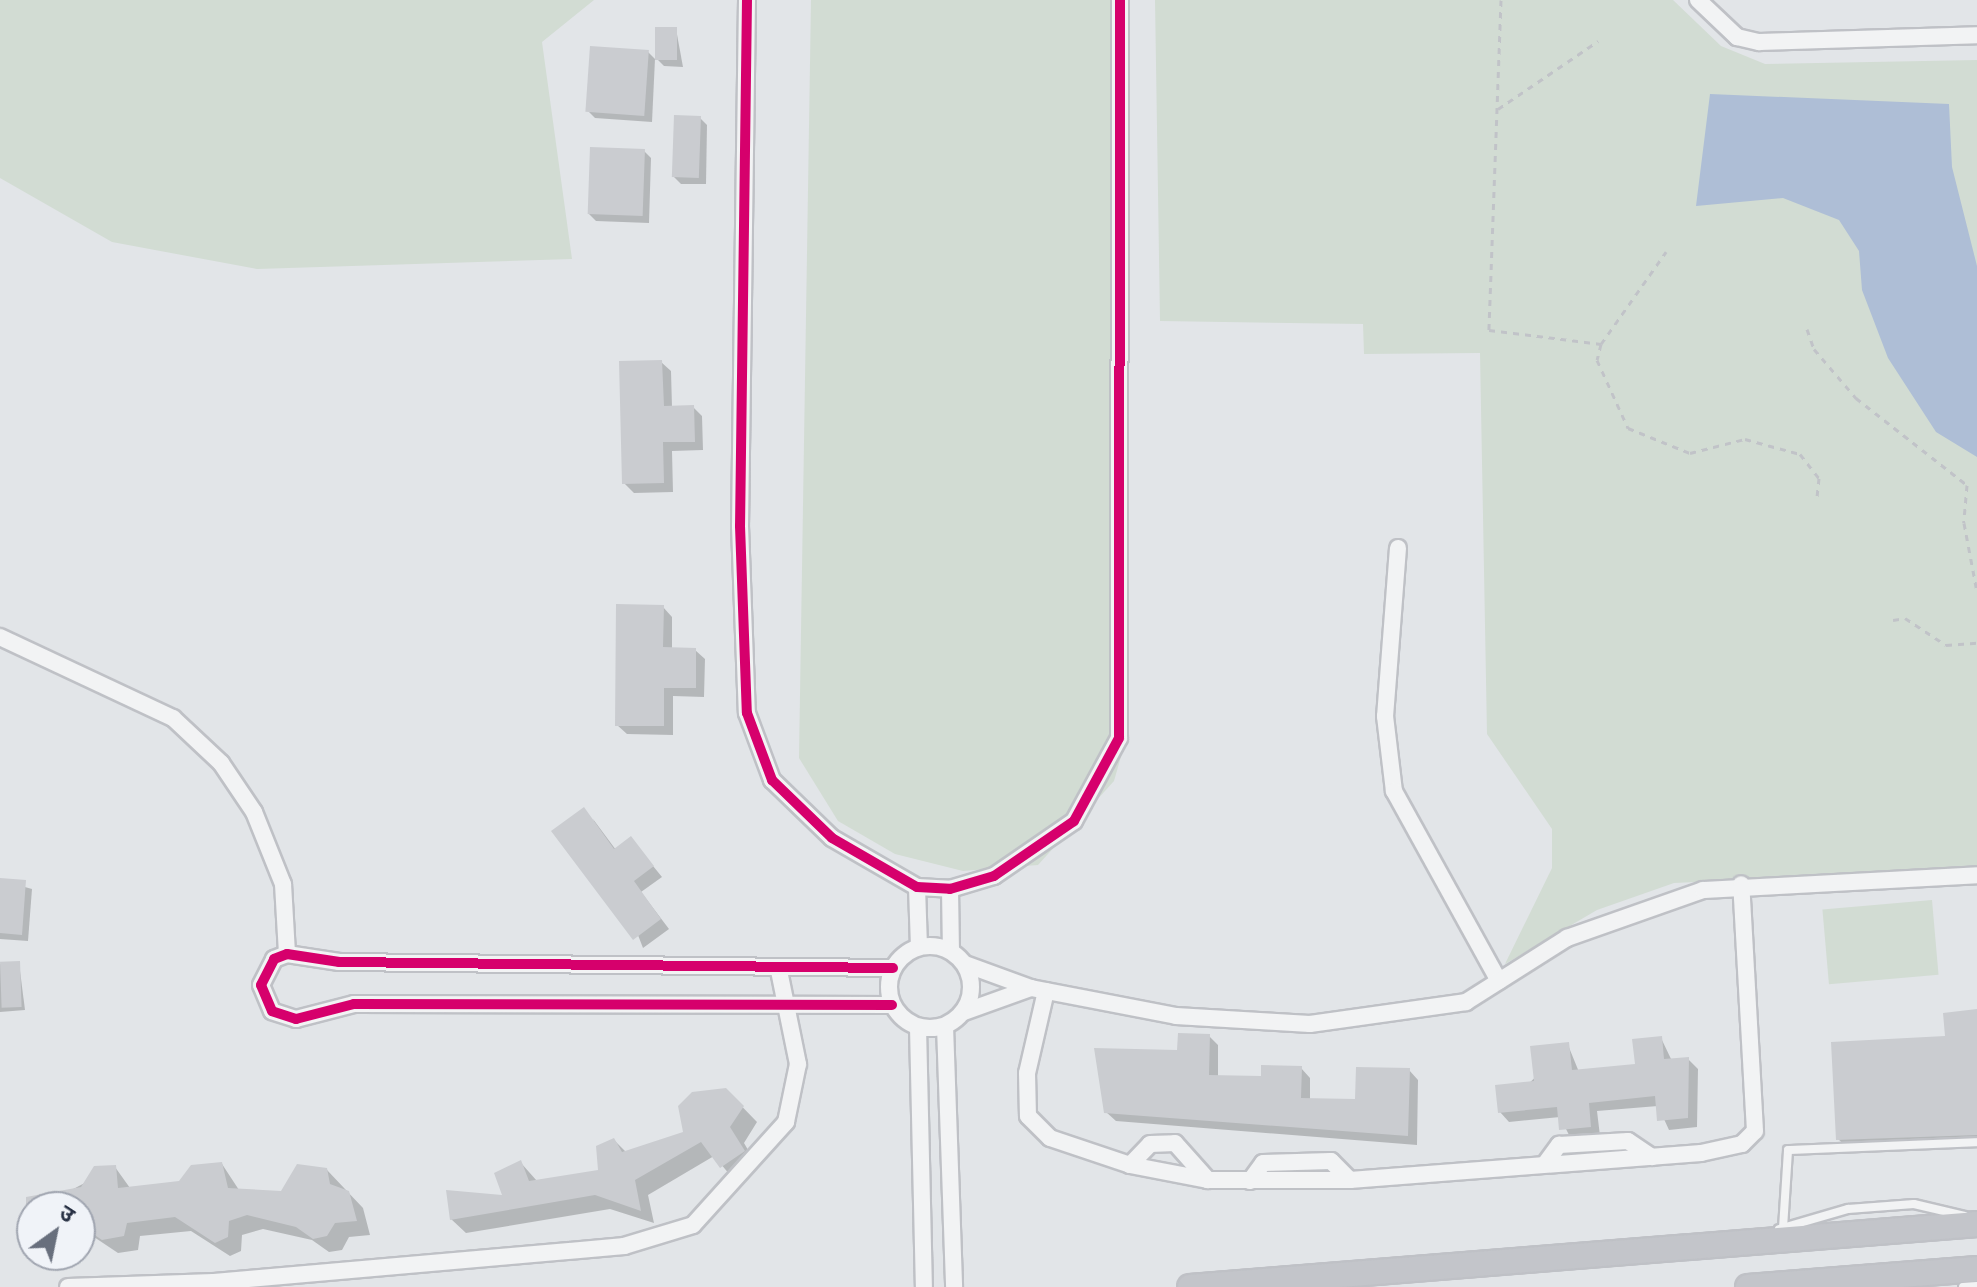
<!DOCTYPE html>
<meta charset="utf-8">
<style>
body{margin:0}
#map{position:relative;width:1977px;height:1287px;overflow:hidden;background:#e2e5e8;font-family:"Open Sans","Noto Sans Devanagari",sans-serif}
div>[style]{position:absolute}
[style*='--x']{left:calc(var(--x)*1px);top:calc(var(--y)*1px);width:calc(var(--w)*1px);rotate:calc(var(--a)*1deg)}
.green>*{inset:0;background:#d2dcd3;transform-origin:0 0}
.water>*{inset:0;background:#aebed6}
.shadow>*{inset:0;background:#0003}
.building>*{inset:0;background:#caccd0;transform-origin:0 0}
.path>*{height:3px;margin-top:-1.5px;transform-origin:0;background:repeating-linear-gradient(90deg,#c1c3c8 0 6px,transparent 0 12px)}
.roads{filter:drop-shadow(2px 0 #bfc1c6) drop-shadow(-2px 0 #bfc1c6) drop-shadow(0 2px #bfc1c6) drop-shadow(0 -2px #bfc1c6)}
.lane>*{height:8px;margin:-4px;padding:0 4px;transform-origin:4px;border-radius:4px;background:#f2f3f4}
.street>*{height:16px;margin:-8px;padding:0 8px;transform-origin:8px;border-radius:8px;background:#f2f3f4}
.street>.ring{margin:-8px;padding:0;box-sizing:content-box;background:none;border:16px solid #f2f3f4;border-radius:50%}
.secondary>*{height:24px;margin:-12px;padding:0 12px;transform-origin:12px;border-radius:12px;background:#c3c5ca}
.cycleway>*{height:10px;margin:-5px;padding:0 5px;transform-origin:5px;border-radius:5px;background:#d6006c}
span{translate:-50% -50%;white-space:nowrap;text-align:center;line-height:1.15;-webkit-text-stroke:8px #f0f3f8;paint-order:stroke}
.north{position:absolute;left:16px;top:1191px;width:80px;height:80px;box-sizing:border-box;background:#f0f3f8;border:2px solid #a0a5b0;border-radius:50%;rotate:33deg;font-size:22px;font-weight:700;line-height:32px;text-align:center;color:#273043}
.north::after{content:'';display:block;margin:auto;width:28px;height:36px;background:#686f7d;clip-path:polygon(50% 0,100% 100%,50% 72%,0 100%)}
</style>
<div id="map">
<div class="green">
<div style="clip-path:polygon(0 0,594px 0,542px 42px,572px 259px,257px 269px,112px 242px,0 178px)"></div>
<div style="clip-path:polygon(811px 0,1113px 0,1126px 739px,1114px 781px,1038px 865px,963px 871px,895px 854px,838px 821px,799px 758px)"></div>
<div style="clip-path:polygon(1155px 0,1673px 0,1721px 46px,1765px 64px,1977px 60px,1977px 869px,1674px 883px,1597px 910px,1505px 964px,1552px 868px,1552px 829px,1487px 734px,1480px 353px,1364px 354px,1363px 324px,1160px 321px)"></div>
<div style="left:1932px;top:900px;width:75px;height:110px;rotate:85deg"></div>
</div>
<div class="water">
<div style="clip-path:polygon(1710px 94px,1949px 104px,1952px 167px,1977px 266px,1977px 457px,1936px 432px,1888px 358px,1862px 290px,1859px 251px,1839px 220px,1783px 198px,1696px 206px)"></div>
</div>
<div class="shadow">
<div style="clip-path:polygon(676px 29px,683px 67px,664px 66px,657px 59px)"></div>
<div style="clip-path:polygon(648px 52px,655px 59px,652px 122px,595px 118px,588px 111px)"></div>
<div style="clip-path:polygon(700px 118px,707px 125px,706px 184px,681px 184px,674px 177px)"></div>
<div style="clip-path:polygon(644px 151px,651px 158px,649px 223px,596px 221px,589px 214px)"></div>
<div style="clip-path:polygon(661px 362px,671px 371px,672px 407px,693px 407px,702px 416px,703px 450px,672px 451px,673px 492px,634px 493px,624px 483px)"></div>
<div style="clip-path:polygon(663px 607px,672px 617px,672px 649px,695px 650px,705px 659px,704px 697px,673px 696px,673px 735px,627px 734px,617px 725px)"></div>
<div style="clip-path:polygon(593px 819px,616px 850px,631px 839px,662px 877px,641px 892px,669px 929px,643px 948px)"></div>
<div style="clip-path:polygon(0 880px,32px 889px,28px 941px,0 939px)"></div>
<div style="clip-path:polygon(19px 963px,25px 1010px,0 1012px,0 964px)"></div>
<div style="clip-path:polygon(1977px 1011px,1977px 1142px,1848px 1148px,1838px 1139px)"></div>
<div style="clip-path:polygon(1209px 1036px,1218px 1045px,1218px 1077px,1263px 1078px,1301px 1068px,1310px 1078px,1310px 1100px,1357px 1101px,1409px 1070px,1418px 1080px,1417px 1145px,1116px 1121px,1106px 1112px)"></div>
<div style="clip-path:polygon(1661px 1038px,1672px 1061px,1688px 1059px,1698px 1069px,1697px 1127px,1669px 1130px,1658px 1106px,1597px 1111px,1600px 1136px,1571px 1139px,1560px 1117px,1509px 1122px,1500px 1112px,1568px 1045px,1579px 1072px,1637px 1066px)"></div>
<div style="clip-path:polygon(726px 1090px,757px 1122px,744px 1143px,758px 1167px,736px 1182px,714px 1156px,648px 1195px,654px 1223px,610px 1209px,466px 1233px,451px 1219px,505px 1197px,521px 1163px,537px 1181px,600px 1172px,614px 1140px,627px 1153px,686px 1133px)"></div>
<div style="clip-path:polygon(222px 1164px,239px 1190px,282px 1193px,327px 1170px,363px 1208px,370px 1235px,349px 1237px,342px 1250px,329px 1252px,312px 1240px,263px 1229px,242px 1235px,241px 1251px,230px 1256px,191px 1231px,140px 1236px,138px 1250px,118px 1253px,94px 1237px,80px 1239px,80px 1207px,39px 1207px,115px 1167px,130px 1188px,180px 1183px)"></div>
</div>
<div class="building">
<div style="left:655px;top:27px;width:22px;height:33px"></div>
<div style="left:590px;top:46px;width:59px;height:66px;rotate:4deg"></div>
<div style="left:674px;top:115px;width:27px;height:62px;rotate:2deg"></div>
<div style="left:590px;top:147px;width:55px;height:67px;rotate:2deg"></div>
<div style="clip-path:polygon(662px 360px,664px 406px,694px 405px,695px 442px,663px 442px,664px 483px,622px 484px,619px 361px)"></div>
<div style="clip-path:polygon(616px 604px,664px 605px,663px 647px,696px 648px,696px 688px,664px 688px,664px 726px,615px 726px)"></div>
<div style="clip-path:polygon(584px 807px,614px 849px,631px 836px,654px 866px,634px 881px,661px 919px,633px 940px,551px 831px)"></div>
<div style="clip-path:polygon(0 878px,26px 880px,22px 935px,0 933px)"></div>
<div style="left:20px;top:961px;width:46px;height:20px;rotate:88deg"></div>
<div style="clip-path:polygon(1977px 1009px,1977px 1135px,1836px 1140px,1831px 1042px,1945px 1036px,1943px 1013px)"></div>
<div style="clip-path:polygon(1178px 1033px,1210px 1034px,1209px 1075px,1261px 1076px,1261px 1065px,1302px 1066px,1301px 1098px,1355px 1099px,1356px 1067px,1410px 1068px,1408px 1136px,1104px 1113px,1094px 1048px,1177px 1050px)"></div>
<div style="clip-path:polygon(1662px 1036px,1664px 1059px,1689px 1057px,1688px 1118px,1657px 1121px,1655px 1096px,1589px 1103px,1591px 1127px,1559px 1130px,1557px 1107px,1498px 1113px,1495px 1085px,1534px 1081px,1530px 1046px,1569px 1042px,1572px 1070px,1635px 1064px,1632px 1039px)"></div>
<div style="clip-path:polygon(726px 1088px,744px 1106px,730px 1127px,745px 1151px,720px 1168px,701px 1142px,635px 1180px,641px 1211px,595px 1195px,450px 1220px,446px 1190px,502px 1195px,494px 1173px,521px 1160px,529px 1181px,598px 1170px,596px 1146px,614px 1138px,622px 1152px,683px 1132px,678px 1106px,692px 1092px)"></div>
<div style="clip-path:polygon(222px 1162px,228px 1188px,281px 1191px,297px 1164px,327px 1168px,330px 1184px,349px 1191px,357px 1221px,335px 1223px,327px 1236px,313px 1239px,296px 1227px,247px 1215px,229px 1221px,228px 1237px,215px 1243px,175px 1217px,127px 1223px,124px 1236px,102px 1240px,80px 1225px,80px 1207px,26px 1207px,26px 1197px,81px 1187px,94px 1166px,116px 1165px,118px 1188px,179px 1181px,191px 1165px)"></div>
</div>
<div class="path">
<div style="--x:1501;--y:0;--w:330;--a:92.1"></div>
<div style="--x:1489;--y:330;--w:113;--a:7.1"></div>
<div style="--x:1601;--y:344;--w:113;--a:-54.8"></div>
<div style="--x:1498;--y:109;--w:121;--a:-34.2"></div>
<div style="--x:1807;--y:329;--w:21;--a:71"></div>
<div style="--x:1814;--y:349;--w:65;--a:49.4"></div>
<div style="--x:1856;--y:398;--w:141;--a:38.1"></div>
<div style="--x:1967;--y:485;--w:38;--a:95"></div>
<div style="--x:1964;--y:523;--w:70;--a:79.3"></div>
<div style="--x:1601;--y:344;--w:16;--a:104"></div>
<div style="--x:1597;--y:360;--w:75;--a:65.5"></div>
<div style="--x:1628;--y:428;--w:67;--a:22"></div>
<div style="--x:1690;--y:453;--w:57;--a:-14.3"></div>
<div style="--x:1745;--y:439;--w:57;--a:15.3"></div>
<div style="--x:1800;--y:454;--w:31;--a:52"></div>
<div style="--x:1819;--y:478;--w:20;--a:96"></div>
<div style="--x:1893;--y:620;--w:12;--a:-9"></div>
<div style="--x:1905;--y:618;--w:49;--a:33.4"></div>
<div style="--x:1946;--y:645;--w:31;--a:-4"></div>
</div>
<div class="roads">
<div class="lane">
<div style="--x:1783;--y:1228;--w:78;--a:-86.3"></div>
<div style="--x:1788;--y:1150;--w:189;--a:-2.4"></div>
<div style="--x:1779;--y:1229;--w:72;--a:-16.2"></div>
<div style="--x:1848;--y:1209;--w:66;--a:-4.3"></div>
<div style="--x:1914;--y:1204;--w:52;--a:13.2"></div>
<div style="--x:1963;--y:1287;--w:14;--a:-4"></div>
</div>
<div class="street">
<div style="--x:747;--y:0;--w:526;--a:90.76"></div>
<div style="--x:740;--y:526;--w:187;--a:87.9"></div>
<div style="--x:747;--y:713;--w:72;--a:69.5"></div>
<div style="--x:772;--y:780;--w:83;--a:44"></div>
<div style="--x:832;--y:838;--w:98;--a:30"></div>
<div style="--x:917;--y:887;--w:33;--a:3"></div>
<div style="--x:950;--y:889;--w:46;--a:-16.5"></div>
<div style="--x:994;--y:876;--w:97;--a:-34.5"></div>
<div style="--x:1074;--y:821;--w:94;--a:-61.5"></div>
<div style="--x:1119;--y:738;--w:738;--a:-89.92"></div>
<div style="--x:1698;--y:0;--w:54;--a:43.5"></div>
<div style="--x:1737;--y:37;--w:23;--a:13"></div>
<div style="--x:1759;--y:42;--w:218;--a:-1.8"></div>
<div style="--x:1398;--y:548;--w:169;--a:94.4"></div>
<div style="--x:1385;--y:716;--w:76;--a:83.2"></div>
<div style="--x:1394;--y:791;--w:217;--a:61.1"></div>
<div style="--x:0;--y:637;--w:191;--a:25.1"></div>
<div style="--x:173;--y:718;--w:66;--a:43.2"></div>
<div style="--x:221;--y:763;--w:59;--a:56"></div>
<div style="--x:254;--y:812;--w:78;--a:68.1"></div>
<div style="--x:283;--y:884;--w:70;--a:86.7"></div>
<div style="--x:917;--y:887;--w:60;--a:88.1"></div>
<div style="--x:950;--y:889;--w:62;--a:89.1"></div>
<div class="ring" style="left:889px;top:946px;width:66px;height:66px"></div>
<div style="--x:965;--y:964;--w:70;--a:20"></div>
<div style="--x:1031;--y:988;--w:148;--a:10.9"></div>
<div style="--x:1176;--y:1016;--w:134;--a:3.4"></div>
<div style="--x:1310;--y:1024;--w:158;--a:-8"></div>
<div style="--x:1466;--y:1002;--w:120;--a:-32.4"></div>
<div style="--x:1567;--y:938;--w:144;--a:-19.4"></div>
<div style="--x:1703;--y:890;--w:274;--a:-3.1"></div>
<div style="--x:1046;--y:991;--w:84;--a:103"></div>
<div style="--x:1027;--y:1073;--w:43;--a:88.7"></div>
<div style="--x:1028;--y:1116;--w:31;--a:45"></div>
<div style="--x:1050;--y:1138;--w:84;--a:18.6"></div>
<div style="--x:1130;--y:1165;--w:79;--a:10.9"></div>
<div style="--x:1208;--y:1180;--w:142;--a:0"></div>
<div style="--x:1350;--y:1180;--w:352;--a:-4.4"></div>
<div style="--x:1701;--y:1153;--w:42;--a:-12.4"></div>
<div style="--x:1742;--y:1144;--w:18;--a:-45"></div>
<div style="--x:1755;--y:1131;--w:247;--a:-93.2"></div>
<div style="--x:892;--y:1005;--w:538;--a:-179.89"></div>
<div style="--x:354;--y:1004;--w:60;--a:165.5"></div>
<div style="--x:296;--y:1019;--w:25;--a:-162"></div>
<div style="--x:272;--y:1011;--w:28;--a:-113"></div>
<div style="--x:261;--y:985;--w:29;--a:-63"></div>
<div style="--x:274;--y:959;--w:14;--a:-21"></div>
<div style="--x:287;--y:954;--w:53;--a:8.7"></div>
<div style="--x:339;--y:962;--w:554;--a:0.62"></div>
<div style="--x:964;--y:1012;--w:71;--a:-19.7"></div>
<div style="--x:945;--y:1026;--w:261;--a:88"></div>
<div style="--x:918;--y:1027;--w:260;--a:88.7"></div>
<div style="--x:1545;--y:1164;--w:24;--a:-54"></div>
<div style="--x:1559;--y:1145;--w:69;--a:-3.3"></div>
<div style="--x:1628;--y:1141;--w:29;--a:34"></div>
<div style="--x:1130;--y:1165;--w:29;--a:-46"></div>
<div style="--x:1150;--y:1144;--w:25;--a:-2"></div>
<div style="--x:1175;--y:1143;--w:50;--a:48.3"></div>
<div style="--x:1250;--y:1181;--w:22;--a:-54"></div>
<div style="--x:1263;--y:1163;--w:68;--a:-1.7"></div>
<div style="--x:1331;--y:1161;--w:27;--a:45"></div>
<div style="--x:68;--y:1287;--w:146;--a:-2"></div>
<div style="--x:214;--y:1282;--w:412;--a:-5"></div>
<div style="--x:624;--y:1246;--w:72;--a:-16.9"></div>
<div style="--x:693;--y:1225;--w:139;--a:-47.9"></div>
<div style="--x:786;--y:1122;--w:59;--a:-78.3"></div>
<div style="--x:798;--y:1064;--w:95;--a:-101.5"></div>
</div>
<div class="secondary">
<div style="--x:1190;--y:1287;--w:790;--a:-4.58"></div>
<div style="--x:1748;--y:1287;--w:230;--a:-4.5"></div>
</div>
</div>
<div class="cycleway">
<div style="--x:747;--y:0;--w:526;--a:90.76"></div>
<div style="--x:740;--y:526;--w:187;--a:87.9"></div>
<div style="--x:747;--y:713;--w:72;--a:69.5"></div>
<div style="--x:772;--y:780;--w:83;--a:44"></div>
<div style="--x:832;--y:838;--w:98;--a:30"></div>
<div style="--x:917;--y:887;--w:33;--a:3"></div>
<div style="--x:950;--y:889;--w:46;--a:-16.5"></div>
<div style="--x:994;--y:876;--w:97;--a:-34.5"></div>
<div style="--x:1074;--y:821;--w:94;--a:-61.5"></div>
<div style="--x:1119;--y:738;--w:738;--a:-89.92"></div>
<div style="--x:892;--y:1005;--w:538;--a:-179.89"></div>
<div style="--x:354;--y:1004;--w:60;--a:165.5"></div>
<div style="--x:296;--y:1019;--w:25;--a:-162"></div>
<div style="--x:272;--y:1011;--w:28;--a:-113"></div>
<div style="--x:261;--y:985;--w:29;--a:-63"></div>
<div style="--x:274;--y:959;--w:14;--a:-21"></div>
<div style="--x:287;--y:954;--w:53;--a:8.7"></div>
<div style="--x:339;--y:962;--w:554;--a:0.62"></div>
</div>
<div class="north">उ</div>
</div>
